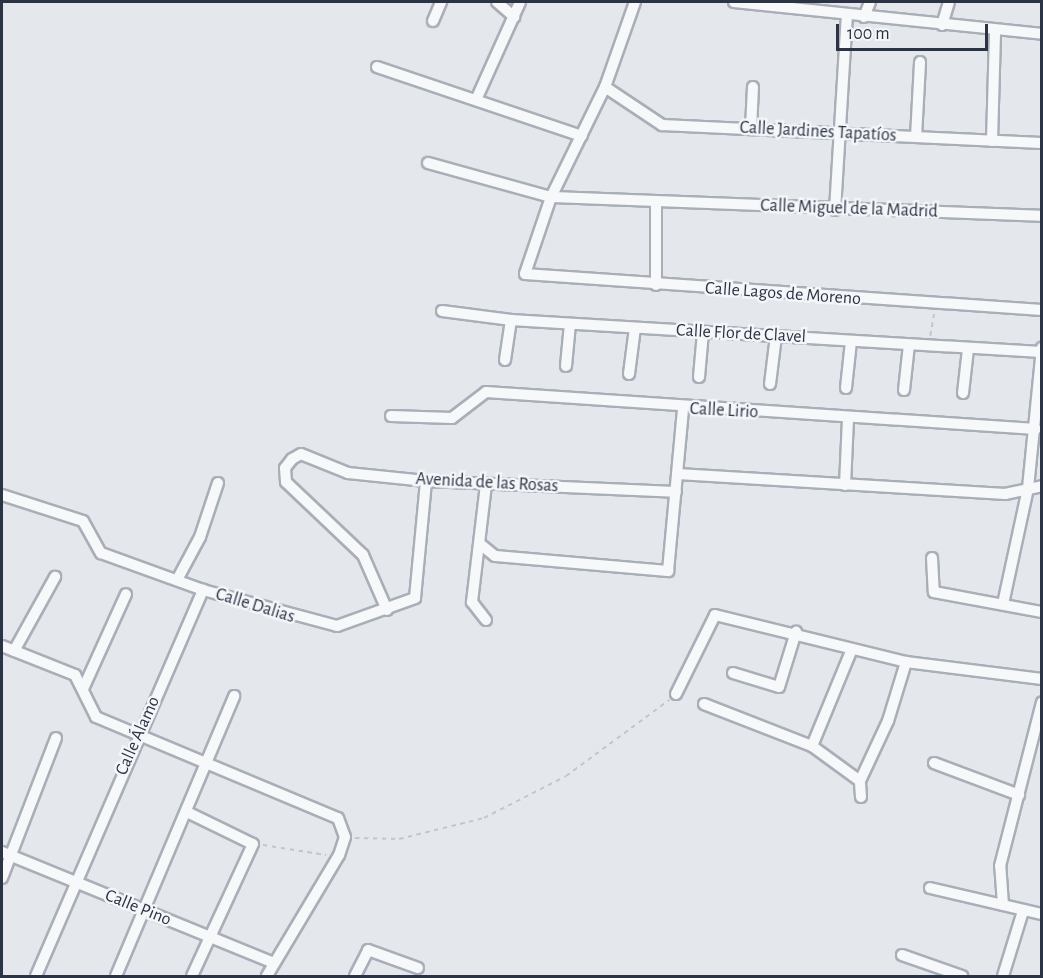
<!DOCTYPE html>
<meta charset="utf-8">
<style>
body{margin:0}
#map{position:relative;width:1043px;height:978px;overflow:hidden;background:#e4e7ec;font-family:"Alegreya Sans",sans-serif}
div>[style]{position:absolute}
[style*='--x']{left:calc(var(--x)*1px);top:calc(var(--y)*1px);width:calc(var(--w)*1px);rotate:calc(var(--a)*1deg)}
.path>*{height:1.5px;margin-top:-0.75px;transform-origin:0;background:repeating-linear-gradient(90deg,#c2c5cb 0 4.5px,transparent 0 9px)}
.roads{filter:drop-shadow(2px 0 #a9aeb7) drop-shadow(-2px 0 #a9aeb7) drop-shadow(0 2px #a9aeb7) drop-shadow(0 -2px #a9aeb7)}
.minor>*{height:10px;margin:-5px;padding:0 5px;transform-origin:5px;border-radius:5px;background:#f7f8fa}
span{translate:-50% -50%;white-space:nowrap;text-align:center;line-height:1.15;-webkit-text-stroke:5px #f4f6f9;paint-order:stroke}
.street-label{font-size:18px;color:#2b3445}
.frame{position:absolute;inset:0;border:3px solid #2b3445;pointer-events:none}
.scale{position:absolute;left:836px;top:24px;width:152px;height:27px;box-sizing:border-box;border:3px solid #2b3445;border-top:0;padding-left:8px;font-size:18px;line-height:21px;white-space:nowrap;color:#2b3445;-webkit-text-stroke:4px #f4f6f9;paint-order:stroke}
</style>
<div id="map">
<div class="path">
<div style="--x:930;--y:336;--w:22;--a:-80"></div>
<div style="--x:355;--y:838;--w:44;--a:1.3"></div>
<div style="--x:399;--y:839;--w:88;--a:-13.9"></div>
<div style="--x:484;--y:818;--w:92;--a:-27.1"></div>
<div style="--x:566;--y:776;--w:128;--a:-36.4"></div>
<div style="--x:263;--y:845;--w:64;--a:9"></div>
</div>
<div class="roads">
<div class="minor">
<div style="--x:497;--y:2;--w:23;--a:41"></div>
<div style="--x:635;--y:2;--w:90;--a:109.4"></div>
<div style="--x:605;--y:87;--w:123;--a:116.1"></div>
<div style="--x:551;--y:197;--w:81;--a:108.7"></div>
<div style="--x:525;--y:274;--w:518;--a:3.98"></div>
<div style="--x:734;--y:2;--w:310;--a:5.9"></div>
<div style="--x:864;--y:17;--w:16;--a:-68"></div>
<div style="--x:433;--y:21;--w:21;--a:-67"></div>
<div style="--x:942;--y:25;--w:24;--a:-73"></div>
<div style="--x:377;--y:67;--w:216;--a:18.6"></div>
<div style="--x:605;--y:87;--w:69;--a:33.7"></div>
<div style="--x:662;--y:125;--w:380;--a:2.7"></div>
<div style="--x:476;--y:100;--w:107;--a:-65.8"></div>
<div style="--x:751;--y:129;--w:42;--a:-87.3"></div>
<div style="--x:916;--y:137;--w:75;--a:-86.9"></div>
<div style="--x:992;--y:141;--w:110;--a:-88.4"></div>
<div style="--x:428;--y:163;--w:128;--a:15.5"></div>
<div style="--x:551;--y:197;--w:491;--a:2.2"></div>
<div style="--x:835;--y:210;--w:194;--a:-86.5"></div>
<div style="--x:656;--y:285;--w:84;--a:-90"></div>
<div style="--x:442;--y:311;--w:70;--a:7.4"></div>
<div style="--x:511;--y:320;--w:531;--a:3.46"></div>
<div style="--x:505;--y:360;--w:40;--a:-81.5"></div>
<div style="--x:566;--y:366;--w:42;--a:-84.6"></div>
<div style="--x:629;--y:374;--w:46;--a:-82.6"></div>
<div style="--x:699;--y:377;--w:45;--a:-84.9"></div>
<div style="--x:770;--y:384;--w:48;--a:-82.9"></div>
<div style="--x:846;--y:388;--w:47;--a:-83.9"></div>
<div style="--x:904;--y:390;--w:45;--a:-83.7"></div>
<div style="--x:963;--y:393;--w:44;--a:-83.5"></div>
<div style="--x:391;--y:416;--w:61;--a:1.9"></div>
<div style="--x:452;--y:418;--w:43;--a:-37.4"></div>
<div style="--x:486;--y:392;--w:551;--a:3.85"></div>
<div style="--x:678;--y:474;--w:328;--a:3.5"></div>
<div style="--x:1005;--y:494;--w:38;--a:-12"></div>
<div style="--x:845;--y:485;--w:67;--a:-87.4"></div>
<div style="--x:2;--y:495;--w:85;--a:17.8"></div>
<div style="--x:83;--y:521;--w:37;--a:61"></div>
<div style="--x:101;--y:553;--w:109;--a:19.9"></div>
<div style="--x:203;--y:590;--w:139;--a:15"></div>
<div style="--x:337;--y:626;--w:83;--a:-19.7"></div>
<div style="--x:415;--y:598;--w:118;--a:-84.6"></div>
<div style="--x:480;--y:544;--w:19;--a:39"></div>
<div style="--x:495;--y:556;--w:174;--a:5"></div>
<div style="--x:668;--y:571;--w:164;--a:-84.7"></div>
<div style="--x:932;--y:558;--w:34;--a:87"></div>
<div style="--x:934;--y:592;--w:110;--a:10.5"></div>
<div style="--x:177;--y:580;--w:49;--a:-61.9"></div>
<div style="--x:200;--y:537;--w:57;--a:-71.6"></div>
<div style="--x:1003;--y:604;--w:119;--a:-77.8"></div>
<div style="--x:1028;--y:488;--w:141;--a:-84.3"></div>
<div style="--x:387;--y:610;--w:60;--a:-113.6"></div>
<div style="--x:363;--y:555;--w:106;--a:-136.5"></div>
<div style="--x:286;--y:482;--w:14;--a:-94"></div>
<div style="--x:285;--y:468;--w:11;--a:-52"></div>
<div style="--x:292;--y:459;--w:10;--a:-29"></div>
<div style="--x:301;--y:454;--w:51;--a:22"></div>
<div style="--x:348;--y:473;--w:78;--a:5.9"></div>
<div style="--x:426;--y:481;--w:250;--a:2.5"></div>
<div style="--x:486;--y:620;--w:23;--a:-128"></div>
<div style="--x:472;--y:602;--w:119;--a:-83.2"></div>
<div style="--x:2;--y:646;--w:79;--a:21.7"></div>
<div style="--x:75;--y:675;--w:47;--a:63.4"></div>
<div style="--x:96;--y:717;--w:262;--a:22.7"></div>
<div style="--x:338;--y:818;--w:20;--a:70"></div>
<div style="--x:345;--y:837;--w:19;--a:108"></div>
<div style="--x:339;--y:855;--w:141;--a:120.8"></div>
<div style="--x:14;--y:651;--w:85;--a:-61"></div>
<div style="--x:733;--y:673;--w:48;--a:16.9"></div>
<div style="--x:779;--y:687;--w:58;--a:-72.8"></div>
<div style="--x:83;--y:689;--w:104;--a:-65.6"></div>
<div style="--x:676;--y:694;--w:88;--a:-63.7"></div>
<div style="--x:715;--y:615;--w:197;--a:13.8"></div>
<div style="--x:906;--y:662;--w:137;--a:7.1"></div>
<div style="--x:704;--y:704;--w:116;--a:21.3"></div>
<div style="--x:812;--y:746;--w:59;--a:36.1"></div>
<div style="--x:812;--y:746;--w:105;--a:-67.6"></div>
<div style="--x:934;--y:763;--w:91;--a:20.6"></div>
<div style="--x:861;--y:797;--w:16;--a:-94"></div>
<div style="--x:860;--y:781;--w:66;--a:-65"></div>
<div style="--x:888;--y:721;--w:62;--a:-73"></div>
<div style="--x:187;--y:812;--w:73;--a:25.9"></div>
<div style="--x:253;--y:844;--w:145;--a:114.8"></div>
<div style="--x:2;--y:852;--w:294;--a:22.2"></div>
<div style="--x:2;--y:878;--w:150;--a:-68.9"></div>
<div style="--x:930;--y:888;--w:115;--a:13.1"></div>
<div style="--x:1003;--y:905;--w:39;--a:-94"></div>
<div style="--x:1000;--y:866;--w:169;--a:-75.6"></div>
<div style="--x:902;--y:955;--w:64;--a:19.3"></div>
<div style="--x:36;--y:976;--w:421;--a:-66.6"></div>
<div style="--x:116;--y:976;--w:304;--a:-67.1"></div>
<div style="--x:355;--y:976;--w:29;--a:-63"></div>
<div style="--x:368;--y:950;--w:53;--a:19.8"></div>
<div style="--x:1003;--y:976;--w:68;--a:-72.9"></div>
</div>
</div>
<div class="street-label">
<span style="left:818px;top:132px;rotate:3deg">Calle Jardines Tapatíos</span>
<span style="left:849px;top:209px;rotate:2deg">Calle Miguel de la Madrid</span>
<span style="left:783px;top:294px;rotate:4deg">Calle Lagos de Moreno</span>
<span style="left:741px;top:334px;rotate:3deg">Calle Flor de Clavel</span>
<span style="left:724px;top:411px;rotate:3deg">Calle Lirio</span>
<span style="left:487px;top:483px;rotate:3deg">Avenida de las Rosas</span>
<span style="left:255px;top:606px;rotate:17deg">Calle Dalias</span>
<span style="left:138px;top:736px;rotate:-66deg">Calle Álamo</span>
<span style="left:138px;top:908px;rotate:22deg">Calle Pino</span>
</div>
<div class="frame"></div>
<div class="scale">100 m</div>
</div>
